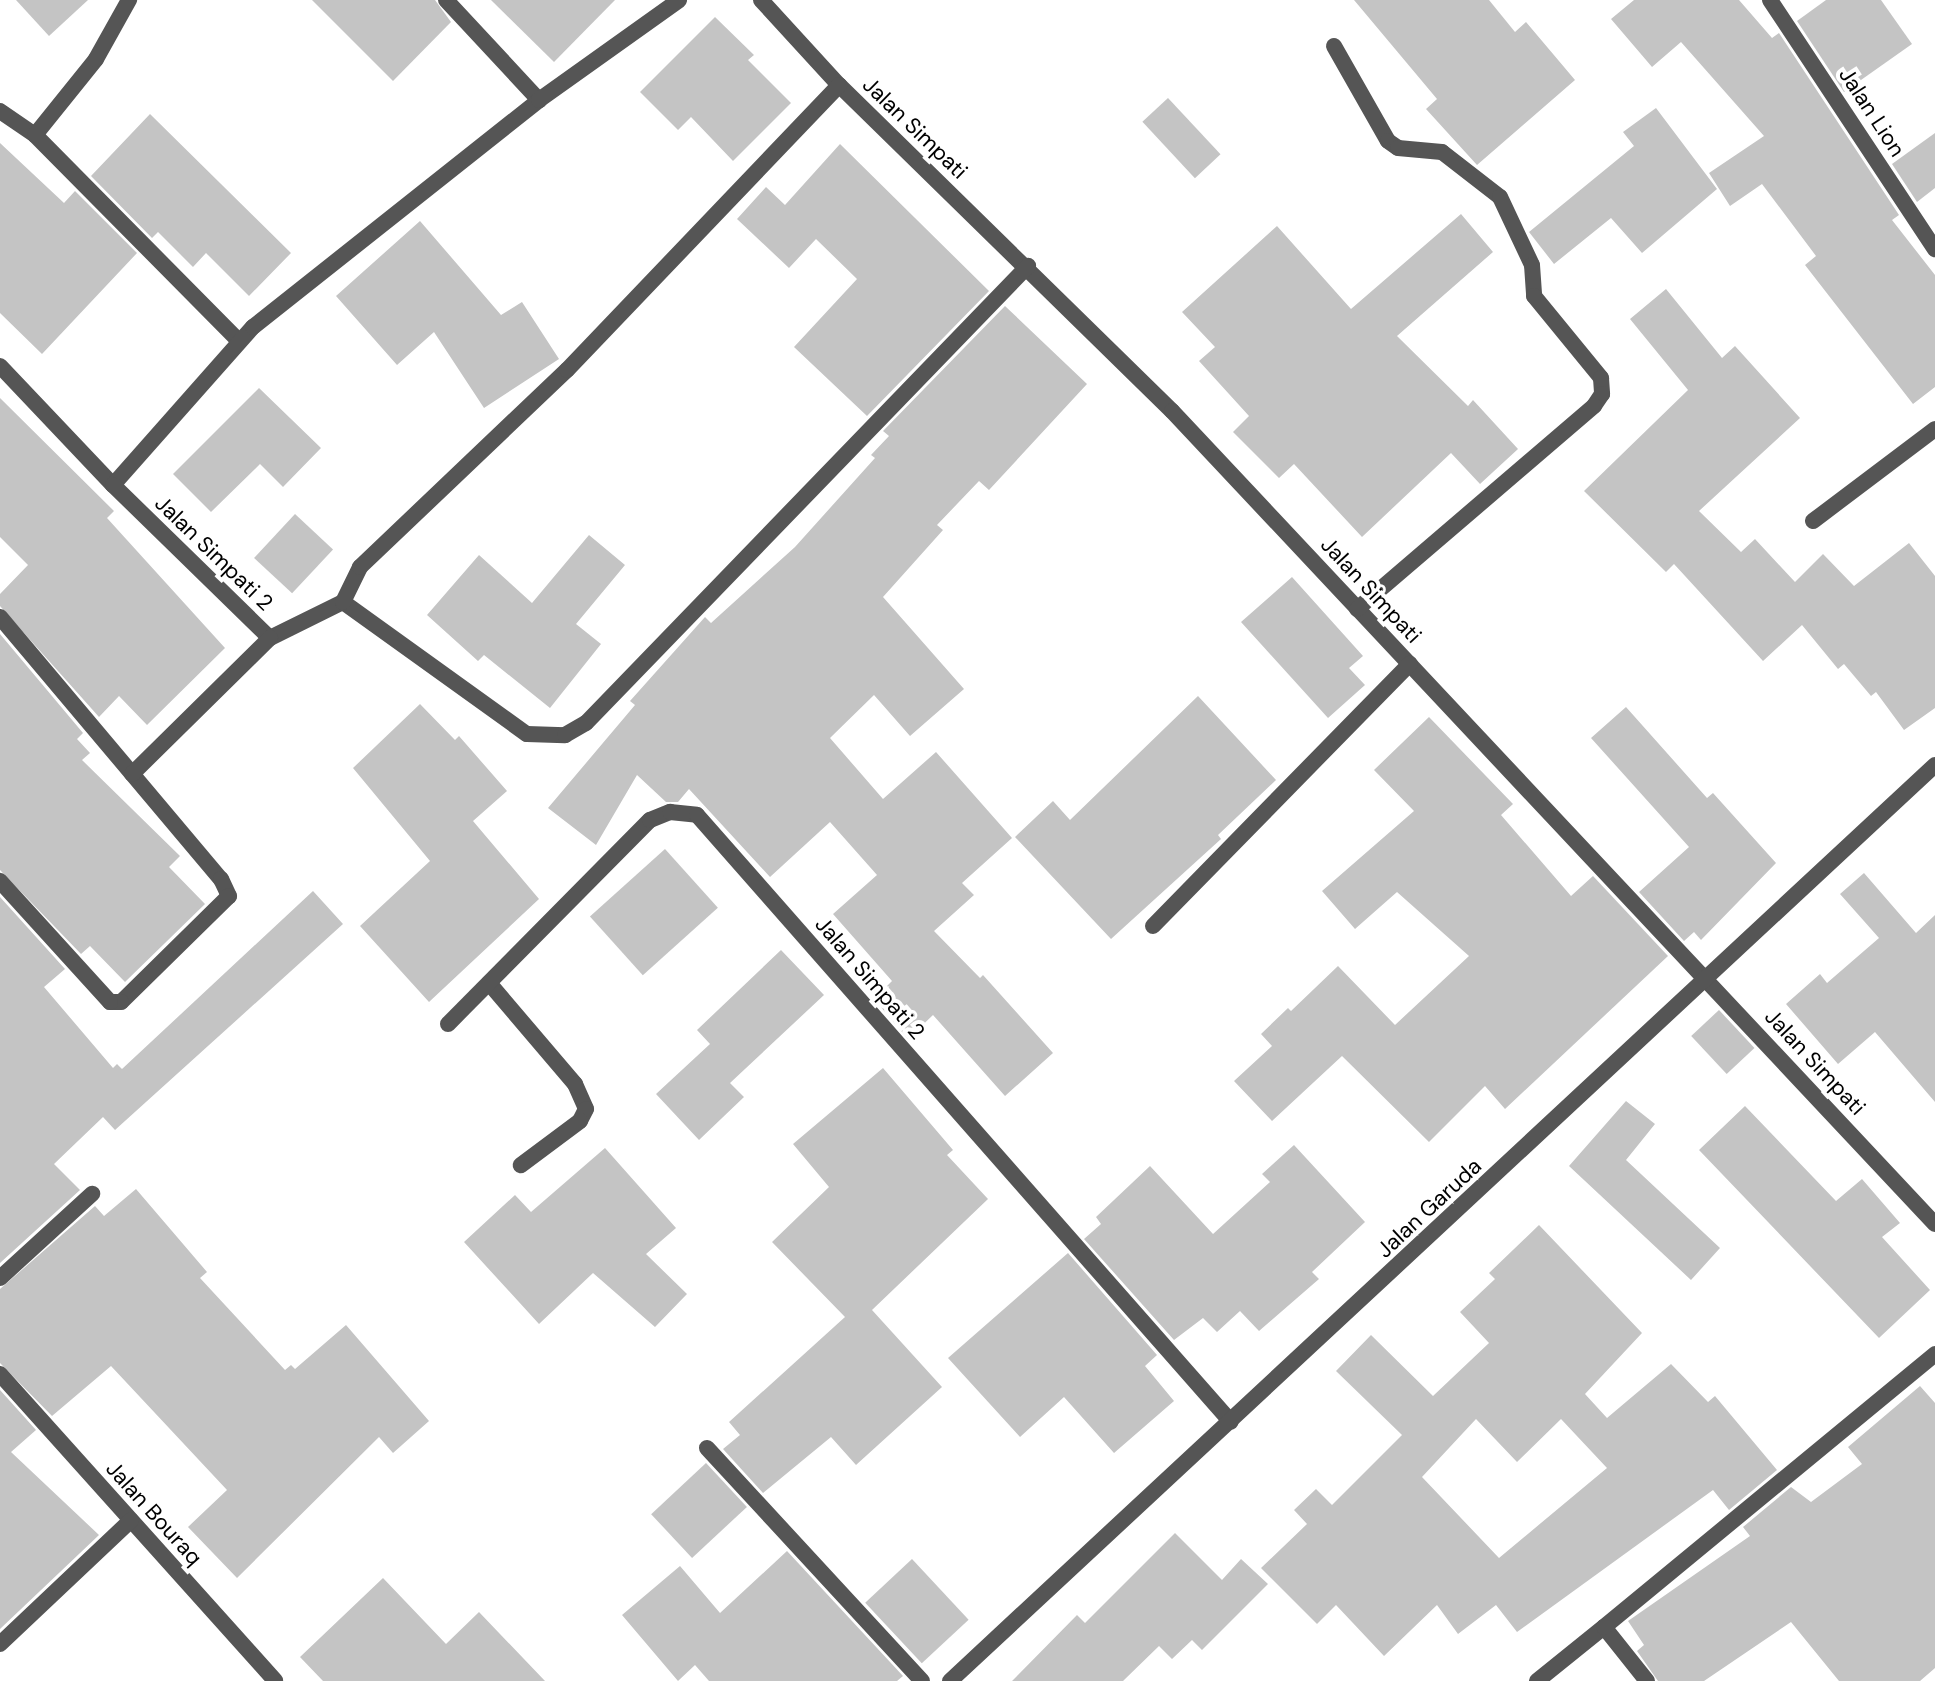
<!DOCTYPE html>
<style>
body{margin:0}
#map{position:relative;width:1935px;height:1681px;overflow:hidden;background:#fff;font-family:"DM Sans",sans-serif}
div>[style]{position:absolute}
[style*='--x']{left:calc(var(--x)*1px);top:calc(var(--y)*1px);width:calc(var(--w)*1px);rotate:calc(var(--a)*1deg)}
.building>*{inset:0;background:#c4c4c4;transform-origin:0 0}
.minor>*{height:16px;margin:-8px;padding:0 8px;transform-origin:8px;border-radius:8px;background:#555}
.tertiary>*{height:16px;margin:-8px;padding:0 8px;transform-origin:8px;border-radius:8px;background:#555}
span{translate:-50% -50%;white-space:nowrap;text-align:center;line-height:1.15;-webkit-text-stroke:8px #fff;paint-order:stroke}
.street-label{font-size:22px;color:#000}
</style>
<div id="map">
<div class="building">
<div style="clip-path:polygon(16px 0,88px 0,49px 36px)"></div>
<div style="clip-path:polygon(312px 0,435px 0,451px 22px,393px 81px)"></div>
<div style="clip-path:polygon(491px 0,615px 0,554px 62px)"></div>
<div style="clip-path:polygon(1354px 0,1489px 0,1515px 32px,1526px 22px,1575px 80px,1477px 165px,1426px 109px,1437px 99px)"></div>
<div style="clip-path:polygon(1634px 0,1739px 0,1772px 38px,1779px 33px,1899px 215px,1892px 220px,1935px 275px,1935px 387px,1913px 404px,1805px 265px,1816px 256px,1762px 184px,1730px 206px,1709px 173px,1764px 136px,1681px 42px,1652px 67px,1611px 19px)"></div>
<div style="clip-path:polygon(1826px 0,1881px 0,1912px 44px,1844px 92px,1797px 21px)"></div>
<div style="clip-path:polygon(715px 17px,754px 55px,748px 60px,791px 103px,733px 161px,691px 117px,678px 130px,640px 92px)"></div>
<div style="left:1168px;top:98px;width:77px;height:35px;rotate:47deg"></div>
<div style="clip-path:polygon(1656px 108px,1717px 189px,1642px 253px,1611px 218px,1554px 264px,1529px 232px,1634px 146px,1623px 132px)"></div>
<div style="clip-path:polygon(150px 114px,291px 253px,249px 296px,206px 253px,193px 267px,158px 232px,152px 238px,91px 176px)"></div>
<div style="clip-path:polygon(1935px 133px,1935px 188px,1917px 202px,1892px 164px)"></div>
<div style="clip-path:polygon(0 143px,64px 203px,75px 191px,137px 253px,42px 354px,0 313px)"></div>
<div style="clip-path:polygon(840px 144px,989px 291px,867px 416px,794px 347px,857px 279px,816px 239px,789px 268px,737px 219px,766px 187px,785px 205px)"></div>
<div style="clip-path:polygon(1461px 214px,1493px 252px,1397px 336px,1468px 406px,1473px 400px,1518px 449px,1480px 484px,1451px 453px,1362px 537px,1294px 464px,1279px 478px,1233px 432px,1249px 416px,1199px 361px,1215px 347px,1182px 312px,1277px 226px,1351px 309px)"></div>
<div style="clip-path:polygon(420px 221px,501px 315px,522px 302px,559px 359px,484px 408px,434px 332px,397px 365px,336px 296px)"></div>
<div style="clip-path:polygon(1666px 289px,1722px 358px,1735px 346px,1800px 418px,1699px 511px,1741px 552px,1755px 539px,1795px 582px,1823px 554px,1854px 586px,1909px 543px,1935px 576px,1935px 708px,1904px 730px,1876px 692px,1871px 696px,1844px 664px,1838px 669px,1802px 625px,1763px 661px,1674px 564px,1666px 572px,1584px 491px,1688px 390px,1630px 319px)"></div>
<div style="clip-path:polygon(1005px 306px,1087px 384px,989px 490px,979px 481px,937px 525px,943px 530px,883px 597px,964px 689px,910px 736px,874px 695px,830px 738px,883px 799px,936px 752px,1012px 838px,962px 883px,974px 895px,934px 931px,980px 978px,983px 975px,1053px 1053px,1005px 1096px,933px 1015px,908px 1039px,874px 999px,892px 981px,833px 914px,877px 875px,830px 822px,770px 877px,689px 789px,678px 802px,666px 802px,637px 775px,596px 845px,548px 808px,635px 705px,630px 701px,705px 617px,711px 623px,795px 547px,875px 458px,871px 455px,889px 436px,883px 431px)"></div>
<div style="clip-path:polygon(259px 388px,321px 448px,283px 487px,260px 464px,211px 512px,173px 474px)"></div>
<div style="clip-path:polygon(0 398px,114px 511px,107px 518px,225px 648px,147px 725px,119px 696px,99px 717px,0 606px,0 594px,28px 565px,0 537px)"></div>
<div style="left:295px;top:514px;width:52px;height:60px;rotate:43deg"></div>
<div style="clip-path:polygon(589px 535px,625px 565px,576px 624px,601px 644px,550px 708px,484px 655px,478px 661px,427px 615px,479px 555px,532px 603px)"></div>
<div style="clip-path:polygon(1292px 577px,1363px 656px,1349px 668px,1365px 685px,1328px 718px,1241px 622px)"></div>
<div style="clip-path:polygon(0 634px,83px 733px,77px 739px,90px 753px,82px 760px,180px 856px,169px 867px,205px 904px,125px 982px,90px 946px,81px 954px,0 870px)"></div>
<div style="clip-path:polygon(1198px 696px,1276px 780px,1218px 835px,1221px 839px,1111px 939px,1015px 837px,1053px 801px,1070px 820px)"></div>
<div style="clip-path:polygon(420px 704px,455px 740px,459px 736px,507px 791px,473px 821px,539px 899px,429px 1002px,360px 926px,430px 861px,353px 768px)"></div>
<div style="clip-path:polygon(1626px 707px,1707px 798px,1713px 793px,1776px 863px,1701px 940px,1694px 932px,1684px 941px,1639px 892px,1689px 847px,1591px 738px)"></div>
<div style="clip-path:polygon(1429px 717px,1513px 804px,1501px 815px,1571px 896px,1593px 876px,1668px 956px,1505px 1109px,1485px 1086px,1429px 1142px,1342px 1056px,1272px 1121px,1234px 1081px,1272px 1046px,1261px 1034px,1288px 1008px,1291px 1011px,1338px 966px,1395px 1025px,1469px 956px,1397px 892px,1355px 929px,1322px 891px,1414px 811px,1374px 770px)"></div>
<div style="left:665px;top:849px;width:79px;height:101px;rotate:48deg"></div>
<div style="clip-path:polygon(1864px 873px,1916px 933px,1935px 915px,1935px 1102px,1875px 1032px,1838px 1064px,1786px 1004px,1820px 974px,1827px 983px,1879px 938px,1840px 894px)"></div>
<div style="clip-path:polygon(313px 891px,343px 924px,115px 1130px,103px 1117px,54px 1164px,80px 1190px,0 1263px,0 897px,65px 969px,44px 987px,113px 1068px,117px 1064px,122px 1069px)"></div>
<div style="clip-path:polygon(781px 950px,824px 995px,730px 1083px,744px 1097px,699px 1140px,656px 1094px,710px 1044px,697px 1030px)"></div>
<div style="left:1719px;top:1010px;width:52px;height:38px;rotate:47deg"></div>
<div style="clip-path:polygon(883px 1068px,953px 1150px,947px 1155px,988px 1199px,872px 1310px,942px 1387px,856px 1465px,831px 1437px,763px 1493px,723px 1449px,740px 1435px,729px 1422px,845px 1317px,772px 1242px,829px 1187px,793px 1144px)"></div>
<div style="clip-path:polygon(1626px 1101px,1655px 1124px,1626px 1160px,1720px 1248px,1691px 1280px,1569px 1166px)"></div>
<div style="clip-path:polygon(1745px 1106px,1836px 1201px,1862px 1179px,1900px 1223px,1882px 1237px,1930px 1290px,1879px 1338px,1699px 1150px)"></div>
<div style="clip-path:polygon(1294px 1145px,1365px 1222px,1312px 1272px,1319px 1279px,1259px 1331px,1240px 1311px,1217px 1332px,1203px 1318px,1174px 1340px,1084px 1239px,1101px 1224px,1096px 1217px,1150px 1166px,1213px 1234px,1270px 1182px,1262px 1174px)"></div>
<div style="clip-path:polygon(605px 1148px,676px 1228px,646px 1254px,687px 1294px,655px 1327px,593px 1273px,539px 1324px,464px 1242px,515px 1195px,531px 1212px)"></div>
<div style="clip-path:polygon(136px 1189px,207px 1272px,200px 1278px,285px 1370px,291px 1365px,295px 1369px,346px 1325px,429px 1421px,393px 1453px,379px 1437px,237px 1578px,188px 1527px,227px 1490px,111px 1366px,52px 1416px,0 1363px,0 1289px,95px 1206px,104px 1216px)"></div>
<div style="clip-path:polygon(evenodd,1539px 1225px,1642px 1333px,1585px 1394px,1607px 1418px,1671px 1364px,1708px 1402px,1715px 1396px,1777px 1470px,1729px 1510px,1713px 1490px,1517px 1632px,1496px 1605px,1458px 1634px,1437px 1605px,1384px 1656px,1336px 1605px,1317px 1624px,1261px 1568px,1307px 1524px,1294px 1510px,1316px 1489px,1332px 1505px,1402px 1435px,1336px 1371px,1371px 1335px,1433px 1396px,1489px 1343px,1460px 1312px,1495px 1279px,1489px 1273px,1539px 1225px,1476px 1419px,1517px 1462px,1561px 1419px,1607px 1468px,1499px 1558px,1422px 1477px,1476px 1419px)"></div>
<div style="clip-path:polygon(1068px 1253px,1157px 1355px,1145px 1366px,1174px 1401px,1114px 1453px,1064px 1397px,1020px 1437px,948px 1358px)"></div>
<div style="clip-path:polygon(1920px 1386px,1935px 1403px,1935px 1668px,1920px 1681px,1839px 1681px,1791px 1622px,1704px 1681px,1658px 1681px,1637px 1651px,1644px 1645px,1628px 1621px,1750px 1536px,1743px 1527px,1791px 1487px,1811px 1502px,1862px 1464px,1848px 1447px)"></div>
<div style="clip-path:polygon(0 1390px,36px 1430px,11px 1452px,99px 1535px,0 1629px)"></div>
<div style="left:706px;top:1463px;width:60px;height:75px;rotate:47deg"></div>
<div style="clip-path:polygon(1175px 1533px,1222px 1580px,1241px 1559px,1268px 1584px,1202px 1650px,1192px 1640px,1172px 1659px,1159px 1646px,1123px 1681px,1012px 1681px,1077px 1615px,1085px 1623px)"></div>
<div style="clip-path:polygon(787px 1551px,903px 1676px,897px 1681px,709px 1681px,695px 1665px,678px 1681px,622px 1615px,680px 1566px,720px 1613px)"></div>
<div style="left:912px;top:1559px;width:83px;height:64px;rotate:47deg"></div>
<div style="clip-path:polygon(383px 1578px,446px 1644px,479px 1612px,545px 1681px,323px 1681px,300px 1657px)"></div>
</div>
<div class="minor">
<div style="--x:446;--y:0;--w:137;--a:47.1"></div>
<div style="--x:761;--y:0;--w:115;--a:47.5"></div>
<div style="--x:839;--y:85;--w:466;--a:44.4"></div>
<div style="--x:1172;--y:411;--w:1115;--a:46.82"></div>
<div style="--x:1770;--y:0;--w:299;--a:56.5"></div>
<div style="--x:1334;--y:46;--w:109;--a:60.4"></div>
<div style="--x:1388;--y:141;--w:12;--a:35"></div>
<div style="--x:1398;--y:148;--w:44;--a:5.2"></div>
<div style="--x:1442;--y:152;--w:73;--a:37.8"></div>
<div style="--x:1500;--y:197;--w:75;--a:64.8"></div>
<div style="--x:1532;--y:265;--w:31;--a:86"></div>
<div style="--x:1534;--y:296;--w:106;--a:50.7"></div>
<div style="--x:1601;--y:378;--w:16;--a:86"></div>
<div style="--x:1602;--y:394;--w:14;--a:124"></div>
<div style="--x:1594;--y:406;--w:312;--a:139.4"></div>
<div style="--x:0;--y:111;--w:42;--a:34.4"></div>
<div style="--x:35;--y:135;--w:290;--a:45.3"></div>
<div style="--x:35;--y:135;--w:97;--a:-51.2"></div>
<div style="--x:96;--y:59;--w:68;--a:-60.8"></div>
<div style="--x:0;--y:366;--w:164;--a:46.5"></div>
<div style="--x:113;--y:485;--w:211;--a:-48.5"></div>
<div style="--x:253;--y:327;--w:365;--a:-38.4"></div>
<div style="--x:539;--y:100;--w:172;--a:-35.5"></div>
<div style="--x:113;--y:485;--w:219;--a:44.3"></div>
<div style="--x:270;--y:638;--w:81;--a:-26.3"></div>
<div style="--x:343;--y:602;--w:226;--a:35.7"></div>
<div style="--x:527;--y:734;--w:38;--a:2"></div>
<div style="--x:565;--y:735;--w:24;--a:-30"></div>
<div style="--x:586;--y:723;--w:636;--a:-45.96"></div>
<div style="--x:1813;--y:521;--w:153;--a:-37"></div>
<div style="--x:343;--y:602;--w:39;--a:-64"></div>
<div style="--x:360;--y:567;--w:286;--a:-43.6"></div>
<div style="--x:567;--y:370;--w:394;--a:-46.3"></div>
<div style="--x:0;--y:617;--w:343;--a:49.9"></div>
<div style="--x:221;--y:879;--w:19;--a:65"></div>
<div style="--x:229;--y:896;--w:151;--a:135.5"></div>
<div style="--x:121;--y:1002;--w:11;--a:180"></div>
<div style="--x:110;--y:1002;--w:164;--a:-132.3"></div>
<div style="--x:132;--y:774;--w:194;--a:-44.6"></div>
<div style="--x:1153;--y:926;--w:367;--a:-45.6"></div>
<div style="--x:489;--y:983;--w:133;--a:49.6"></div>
<div style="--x:575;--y:1084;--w:27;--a:66"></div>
<div style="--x:586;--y:1109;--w:13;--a:117"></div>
<div style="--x:580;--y:1121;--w:74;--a:143.3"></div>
<div style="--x:448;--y:1024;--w:287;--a:-45.3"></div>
<div style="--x:650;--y:820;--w:22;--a:-22"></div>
<div style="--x:670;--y:812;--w:27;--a:6"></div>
<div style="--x:697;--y:815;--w:808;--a:48.66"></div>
<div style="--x:0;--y:1278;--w:125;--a:-42.4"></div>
<div style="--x:0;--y:1374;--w:412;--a:48.1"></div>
<div style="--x:707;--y:1448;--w:317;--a:47.3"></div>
<div style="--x:0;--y:1644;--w:180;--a:-43.4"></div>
<div style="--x:1537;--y:1681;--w:86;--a:-38.9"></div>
<div style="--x:1647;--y:1681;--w:69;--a:-128.5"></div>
<div style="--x:1604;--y:1627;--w:429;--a:-39.5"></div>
</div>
<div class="tertiary">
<div style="--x:950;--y:1681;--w:1345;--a:-42.92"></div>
</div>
<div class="street-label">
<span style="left:1872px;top:112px;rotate:57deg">Jalan Lion</span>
<span style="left:915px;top:128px;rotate:44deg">Jalan Simpati</span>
<span style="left:214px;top:553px;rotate:44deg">Jalan Simpati 2</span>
<span style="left:1371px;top:590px;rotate:47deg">Jalan Simpati</span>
<span style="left:870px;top:978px;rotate:49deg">Jalan Simpati 2</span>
<span style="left:1815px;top:1062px;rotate:47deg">Jalan Simpati</span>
<span style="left:1429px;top:1208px;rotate:-43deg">Jalan Garuda</span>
<span style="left:154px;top:1513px;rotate:48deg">Jalan Bouraq</span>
</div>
</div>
